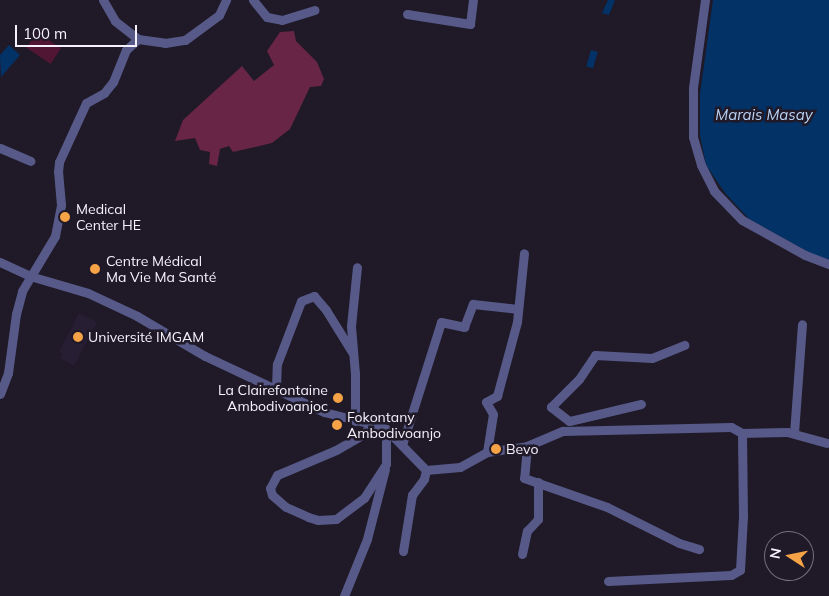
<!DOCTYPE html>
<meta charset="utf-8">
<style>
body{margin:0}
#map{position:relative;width:829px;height:596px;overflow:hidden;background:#1f1928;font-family:Mulish,sans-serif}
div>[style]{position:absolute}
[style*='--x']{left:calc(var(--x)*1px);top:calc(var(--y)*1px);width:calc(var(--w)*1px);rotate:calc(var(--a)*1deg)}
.built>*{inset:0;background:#271e33}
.green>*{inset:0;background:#501634;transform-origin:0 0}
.forest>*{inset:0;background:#682546}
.water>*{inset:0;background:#033267;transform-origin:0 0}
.minor>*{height:9px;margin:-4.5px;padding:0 4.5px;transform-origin:4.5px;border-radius:4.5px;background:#575a88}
.dots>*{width:14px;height:14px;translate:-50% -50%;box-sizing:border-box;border:2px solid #1f1928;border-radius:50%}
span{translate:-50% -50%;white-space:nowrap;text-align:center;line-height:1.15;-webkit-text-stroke:5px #1f1928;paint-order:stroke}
.poi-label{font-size:14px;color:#f6f2fd}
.left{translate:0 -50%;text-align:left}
.right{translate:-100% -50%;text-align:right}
.water-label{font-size:15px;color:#bbd4f5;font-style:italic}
.north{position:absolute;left:764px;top:531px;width:50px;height:50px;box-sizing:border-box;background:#1f1928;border:1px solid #75707d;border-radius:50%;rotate:281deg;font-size:14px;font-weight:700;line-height:20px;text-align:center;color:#f6f2fd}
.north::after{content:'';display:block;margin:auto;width:18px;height:22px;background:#f6a246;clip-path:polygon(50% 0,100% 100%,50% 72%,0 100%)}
.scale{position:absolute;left:15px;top:25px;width:122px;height:22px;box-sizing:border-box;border:2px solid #f6f2fd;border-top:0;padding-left:6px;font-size:15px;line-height:18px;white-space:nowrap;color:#f6f2fd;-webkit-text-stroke:4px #1f1928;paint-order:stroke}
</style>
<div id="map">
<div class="built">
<div style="clip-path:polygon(79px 313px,97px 322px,74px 366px,60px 358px,62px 354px,59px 352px)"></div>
</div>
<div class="green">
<div style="left:37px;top:32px;width:29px;height:19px;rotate:34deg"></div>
</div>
<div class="forest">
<div style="clip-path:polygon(294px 31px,296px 41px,317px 62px,324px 79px,321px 86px,310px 87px,290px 129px,272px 143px,233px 152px,229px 146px,220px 149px,217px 166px,209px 164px,210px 152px,200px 150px,195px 138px,175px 141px,183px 120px,242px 66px,254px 81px,274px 65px,267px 51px,280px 32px)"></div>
</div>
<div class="water">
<div style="clip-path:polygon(608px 0,615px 0,609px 15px,602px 13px)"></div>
<div style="clip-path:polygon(713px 0,829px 0,829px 260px,812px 254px,749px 219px,725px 193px,706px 165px,700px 135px,700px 94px)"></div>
<div style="clip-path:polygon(9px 45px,20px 55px,1px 77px,0 55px)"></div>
<div style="left:591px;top:50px;width:7px;height:17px;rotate:16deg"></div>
</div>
<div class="minor">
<div style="--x:103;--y:0;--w:24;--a:60"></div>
<div style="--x:115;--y:21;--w:29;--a:38"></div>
<div style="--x:138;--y:39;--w:27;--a:8"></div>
<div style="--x:165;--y:43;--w:20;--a:-9"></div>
<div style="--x:185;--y:40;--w:42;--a:-36.3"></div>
<div style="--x:219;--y:15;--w:17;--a:-65"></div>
<div style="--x:253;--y:0;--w:22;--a:51"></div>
<div style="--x:267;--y:17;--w:15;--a:11"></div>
<div style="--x:282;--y:20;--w:34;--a:-17"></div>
<div style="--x:705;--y:0;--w:89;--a:97.8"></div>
<div style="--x:693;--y:88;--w:49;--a:90"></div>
<div style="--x:693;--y:137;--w:29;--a:74"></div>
<div style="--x:701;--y:165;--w:29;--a:63"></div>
<div style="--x:714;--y:191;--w:40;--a:46"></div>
<div style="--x:742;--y:220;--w:72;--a:29.1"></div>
<div style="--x:805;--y:255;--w:26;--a:21"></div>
<div style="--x:407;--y:14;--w:64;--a:9"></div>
<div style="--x:470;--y:24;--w:24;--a:-83"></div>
<div style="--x:0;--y:148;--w:33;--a:23"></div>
<div style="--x:0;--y:262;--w:33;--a:25"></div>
<div style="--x:30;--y:276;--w:60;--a:16.3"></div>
<div style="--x:88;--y:293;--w:54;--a:25.1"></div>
<div style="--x:137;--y:316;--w:79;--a:30.5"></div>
<div style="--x:205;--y:356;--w:132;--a:25.2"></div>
<div style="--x:324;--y:412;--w:58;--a:14"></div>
<div style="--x:380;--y:426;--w:7;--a:27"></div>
<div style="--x:386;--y:429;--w:57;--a:45.7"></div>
<div style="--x:426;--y:470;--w:34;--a:-5"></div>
<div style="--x:460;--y:467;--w:31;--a:-29"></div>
<div style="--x:487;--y:452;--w:40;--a:-8.5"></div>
<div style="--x:527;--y:446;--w:39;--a:-23"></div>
<div style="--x:563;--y:431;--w:168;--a:-1.4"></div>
<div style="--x:731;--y:427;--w:13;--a:29"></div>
<div style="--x:742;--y:433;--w:45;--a:-1.3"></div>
<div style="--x:787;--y:432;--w:41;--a:15.4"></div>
<div style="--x:276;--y:388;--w:24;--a:-88"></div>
<div style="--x:277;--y:364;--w:67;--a:-69.1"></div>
<div style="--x:301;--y:301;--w:14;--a:-21"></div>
<div style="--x:314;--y:296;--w:18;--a:49"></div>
<div style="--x:326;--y:310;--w:49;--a:58.2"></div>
<div style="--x:0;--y:394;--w:22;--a:-69"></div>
<div style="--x:8;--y:373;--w:60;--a:-82.3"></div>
<div style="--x:16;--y:314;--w:24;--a:-75"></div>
<div style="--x:22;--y:291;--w:64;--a:-59"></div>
<div style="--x:55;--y:236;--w:32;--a:-79"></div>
<div style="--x:61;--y:205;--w:33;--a:-95"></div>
<div style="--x:58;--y:172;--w:10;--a:-84"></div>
<div style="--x:59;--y:162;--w:65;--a:-65.4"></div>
<div style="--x:86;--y:103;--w:21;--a:-29"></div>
<div style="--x:104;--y:93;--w:14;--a:-51"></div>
<div style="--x:113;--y:82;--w:35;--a:-68"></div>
<div style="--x:126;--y:50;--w:16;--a:-43"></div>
<div style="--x:641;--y:404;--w:74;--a:166.7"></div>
<div style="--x:569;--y:421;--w:23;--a:-142"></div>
<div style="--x:551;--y:407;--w:40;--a:-45"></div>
<div style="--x:579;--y:379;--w:29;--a:-56"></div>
<div style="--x:595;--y:355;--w:57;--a:3"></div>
<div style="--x:652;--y:358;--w:35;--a:-22"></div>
<div style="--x:355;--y:421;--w:47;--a:-90"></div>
<div style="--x:355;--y:374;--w:48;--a:-94.8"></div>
<div style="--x:351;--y:326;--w:59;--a:-84.2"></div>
<div style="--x:372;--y:424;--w:15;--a:132"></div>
<div style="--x:362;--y:435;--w:30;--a:150"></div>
<div style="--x:336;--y:450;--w:64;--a:157"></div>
<div style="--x:277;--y:475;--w:15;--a:118"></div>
<div style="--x:270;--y:488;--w:7;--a:74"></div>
<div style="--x:272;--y:495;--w:18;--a:41"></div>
<div style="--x:286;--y:507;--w:24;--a:24"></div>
<div style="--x:308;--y:517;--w:10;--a:17"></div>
<div style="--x:318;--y:520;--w:18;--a:-3"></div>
<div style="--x:336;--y:519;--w:35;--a:-37"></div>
<div style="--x:364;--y:498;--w:40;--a:-57.1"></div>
<div style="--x:386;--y:464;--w:35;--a:-90"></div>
<div style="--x:794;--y:433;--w:109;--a:-85.8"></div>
<div style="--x:402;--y:445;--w:129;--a:-72.4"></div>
<div style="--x:441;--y:322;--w:24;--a:12"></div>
<div style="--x:464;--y:327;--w:25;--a:-69"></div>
<div style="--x:473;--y:304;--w:45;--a:6.3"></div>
<div style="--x:527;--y:446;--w:32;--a:95"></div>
<div style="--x:524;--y:478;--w:88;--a:19.3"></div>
<div style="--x:607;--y:507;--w:80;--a:26.6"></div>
<div style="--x:679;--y:543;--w:21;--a:17"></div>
<div style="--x:487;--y:452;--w:38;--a:-81"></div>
<div style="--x:493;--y:414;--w:14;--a:-120"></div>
<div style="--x:486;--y:402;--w:13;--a:-29"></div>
<div style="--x:497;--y:396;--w:77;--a:-74.9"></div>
<div style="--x:517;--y:322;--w:69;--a:-84.2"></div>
<div style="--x:403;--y:551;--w:57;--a:-80.9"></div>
<div style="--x:412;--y:495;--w:20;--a:-53"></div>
<div style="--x:424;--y:479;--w:9;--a:-77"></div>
<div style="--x:522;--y:554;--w:24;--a:-78"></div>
<div style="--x:527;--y:531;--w:16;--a:-47"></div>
<div style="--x:538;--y:519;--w:37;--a:-90"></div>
<div style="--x:608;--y:581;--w:123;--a:-2.8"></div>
<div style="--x:731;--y:575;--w:10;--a:-29"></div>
<div style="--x:740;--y:570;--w:54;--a:-86.8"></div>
<div style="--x:743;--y:516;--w:83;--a:-90.7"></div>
<div style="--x:344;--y:596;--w:61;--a:-68"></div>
<div style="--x:367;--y:539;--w:72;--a:-75.6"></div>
</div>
<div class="dots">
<div style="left:65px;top:217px;background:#f6a246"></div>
<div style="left:95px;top:269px;background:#f6a246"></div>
<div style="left:78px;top:337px;background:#f6a246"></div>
<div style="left:338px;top:398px;background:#f6a246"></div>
<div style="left:337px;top:425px;background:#f6a246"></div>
<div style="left:496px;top:449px;background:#f6a246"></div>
</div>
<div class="poi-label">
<span class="left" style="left:76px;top:217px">Medical<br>Center HE</span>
<span class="left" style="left:106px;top:269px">Centre Médical<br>Ma Vie Ma Santé</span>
<span class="left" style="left:88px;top:337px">Université IMGAM</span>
<span class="right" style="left:328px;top:398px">La Clairefontaine<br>Ambodivoanjoc</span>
<span class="left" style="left:347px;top:425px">Fokontany<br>Ambodivoanjo</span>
<span class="left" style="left:506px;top:449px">Bevo</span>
</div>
<div class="water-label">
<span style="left:764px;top:115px">Marais Masay</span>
</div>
<div class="north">N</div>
<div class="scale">100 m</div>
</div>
